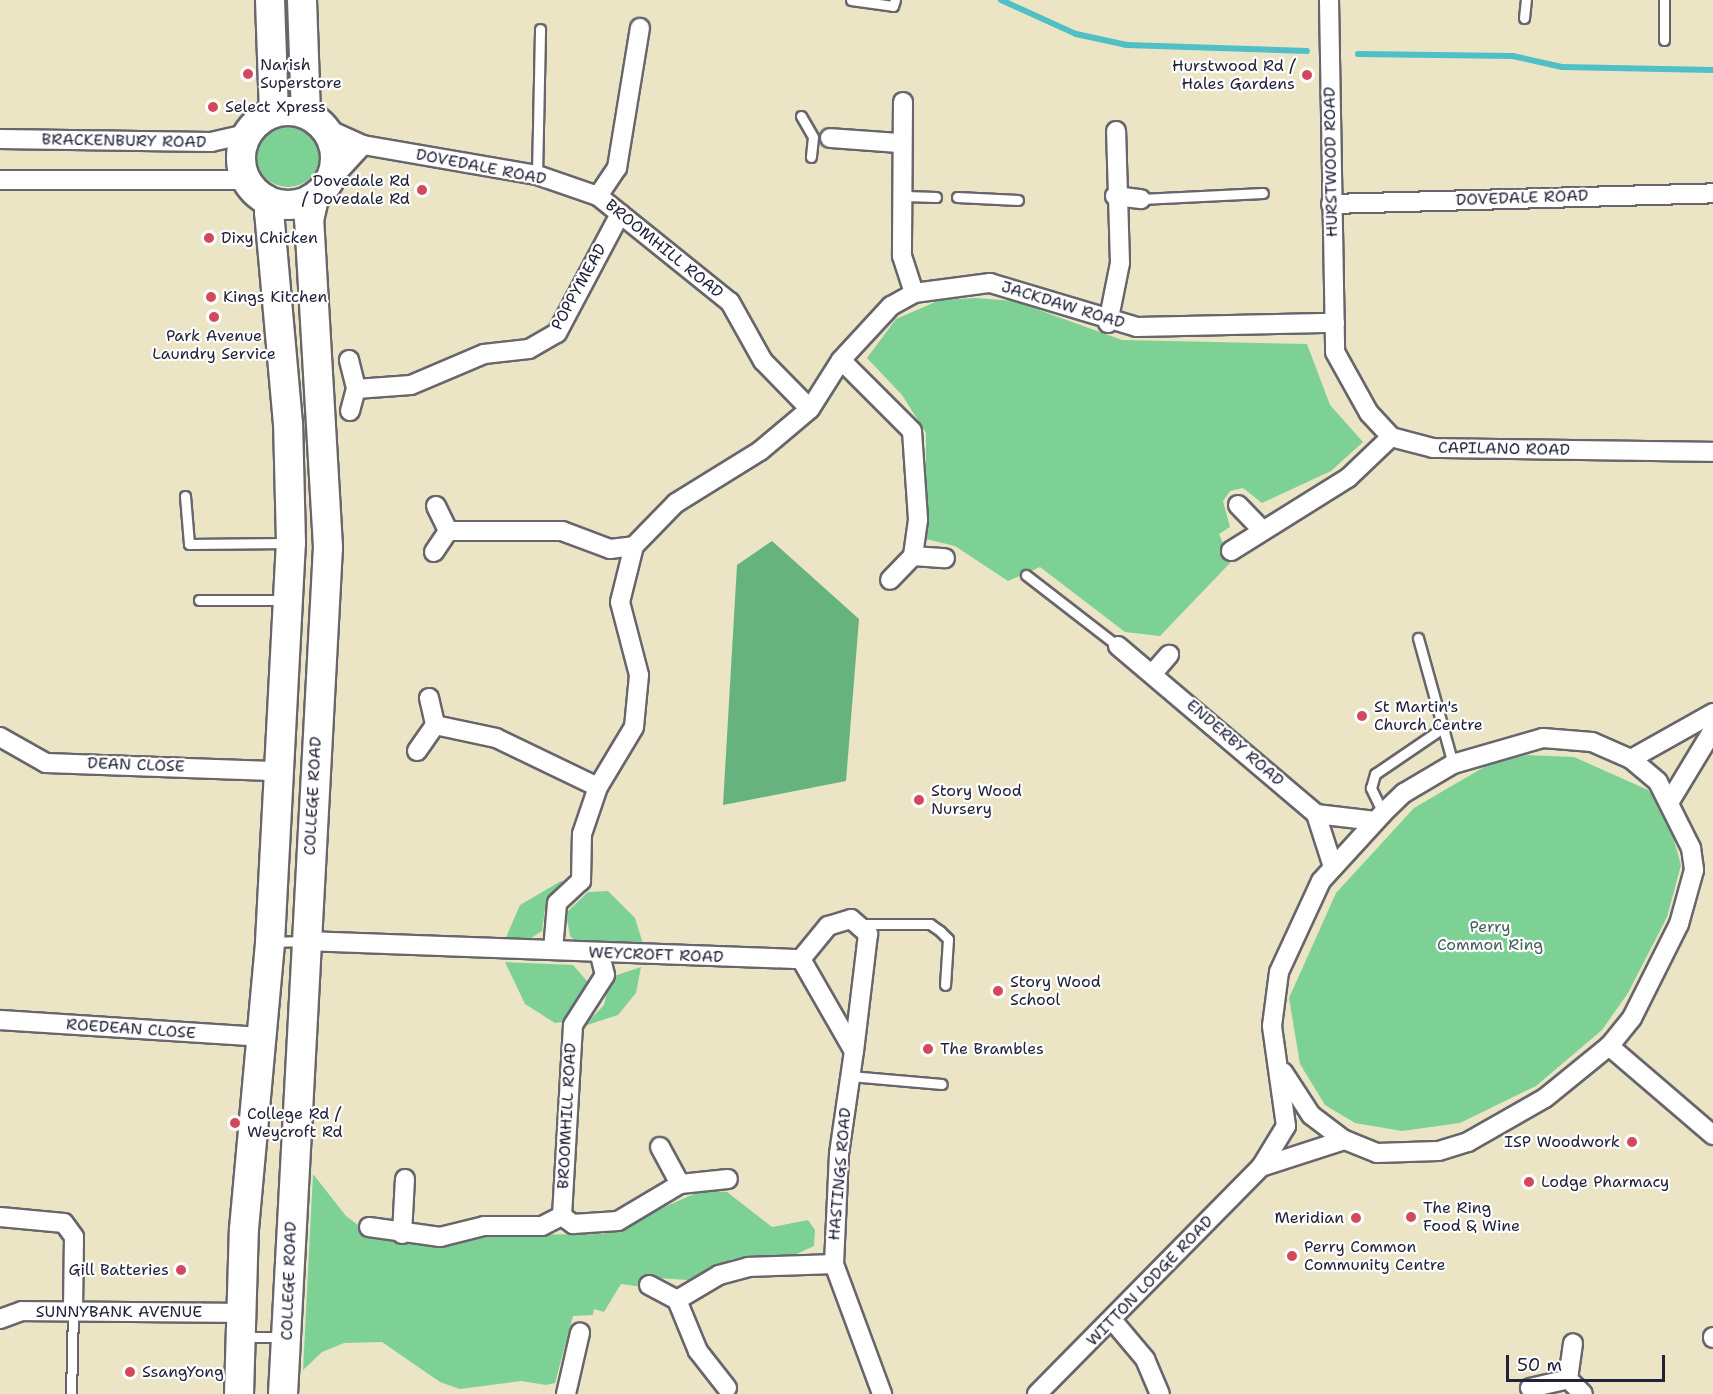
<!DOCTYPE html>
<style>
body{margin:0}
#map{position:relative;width:1713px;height:1394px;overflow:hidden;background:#ebe5c6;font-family:"Shantell Sans",sans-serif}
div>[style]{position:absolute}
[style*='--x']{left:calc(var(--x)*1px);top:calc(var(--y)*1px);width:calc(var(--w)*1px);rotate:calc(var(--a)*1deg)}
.green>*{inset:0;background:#7ed194}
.round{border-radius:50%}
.forest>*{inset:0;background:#66b37e}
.stream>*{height:6px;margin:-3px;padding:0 3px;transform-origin:3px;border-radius:3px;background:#50bfc6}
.roads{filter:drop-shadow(2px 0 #68666c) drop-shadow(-2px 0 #68666c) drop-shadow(0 2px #68666c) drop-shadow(0 -2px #68666c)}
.lane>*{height:9px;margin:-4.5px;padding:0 4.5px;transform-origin:4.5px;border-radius:4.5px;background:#fff}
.street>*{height:18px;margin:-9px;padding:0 9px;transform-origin:9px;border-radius:9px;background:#fff}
.primary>*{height:28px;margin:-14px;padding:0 14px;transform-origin:14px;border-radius:14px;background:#fff}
.primary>.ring{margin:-14px;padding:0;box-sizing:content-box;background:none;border:28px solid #fff;border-radius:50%}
.dots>*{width:16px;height:16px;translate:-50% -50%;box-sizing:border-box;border:3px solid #fff;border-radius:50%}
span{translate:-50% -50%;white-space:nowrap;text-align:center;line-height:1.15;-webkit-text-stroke:4.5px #fff;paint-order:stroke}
.poi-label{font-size:16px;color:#22223b}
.left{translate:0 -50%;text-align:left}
.right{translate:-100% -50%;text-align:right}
.street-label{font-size:16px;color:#22223b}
.park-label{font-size:16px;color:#425f5a}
.scale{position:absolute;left:1506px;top:1355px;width:159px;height:27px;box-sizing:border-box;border:3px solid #22223b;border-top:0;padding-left:8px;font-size:18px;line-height:21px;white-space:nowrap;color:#22223b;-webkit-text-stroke:4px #fff;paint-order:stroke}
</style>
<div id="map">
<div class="green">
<div class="round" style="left:256px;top:123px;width:64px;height:64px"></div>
<div style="clip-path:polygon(976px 298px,1014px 301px,1122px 340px,1307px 344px,1330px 405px,1363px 442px,1331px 471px,1262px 503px,1243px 488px,1230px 491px,1223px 501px,1230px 527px,1219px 534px,1231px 562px,1160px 636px,1125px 632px,1040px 567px,1008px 581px,955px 546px,926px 539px,926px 433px,902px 395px,867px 358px,896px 319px,940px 300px)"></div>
<div style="clip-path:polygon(1527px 755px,1574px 757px,1648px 790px,1666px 812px,1681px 865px,1667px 917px,1628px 993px,1602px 1030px,1536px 1086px,1460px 1123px,1402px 1131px,1355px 1123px,1325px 1105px,1300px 1064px,1289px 998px,1336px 893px,1414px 808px,1491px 763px)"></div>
<div style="clip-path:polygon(561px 881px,567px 882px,545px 909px,542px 931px,523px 943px,504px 942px,520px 905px)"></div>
<div style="clip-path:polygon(608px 891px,635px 918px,645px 950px,578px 943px,570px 936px,566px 913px,588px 892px)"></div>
<div style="clip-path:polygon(505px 962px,573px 965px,587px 981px,588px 993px,564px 1022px,555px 1023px,525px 1004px)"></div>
<div style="clip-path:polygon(641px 967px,636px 993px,618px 1015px,584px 1026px,604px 1005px,611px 977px)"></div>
<div style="clip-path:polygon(313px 1174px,346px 1216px,375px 1238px,434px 1247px,483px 1235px,603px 1234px,703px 1190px,727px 1192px,772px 1227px,808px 1220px,815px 1230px,814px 1246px,792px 1256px,732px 1259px,688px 1280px,657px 1278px,643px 1287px,621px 1284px,604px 1312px,594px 1309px,593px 1315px,573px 1316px,555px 1383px,546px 1385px,521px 1381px,460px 1389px,440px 1382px,382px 1342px,344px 1343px,322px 1352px,303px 1370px)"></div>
</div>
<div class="forest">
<div style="clip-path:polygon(772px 541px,859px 619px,846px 781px,723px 805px,737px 565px)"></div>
</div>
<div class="stream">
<div style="--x:1001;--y:0;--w:82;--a:24.4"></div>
<div style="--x:1076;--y:34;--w:52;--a:12.2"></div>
<div style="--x:1127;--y:45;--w:180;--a:1.9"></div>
<div style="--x:1358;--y:54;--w:155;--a:0.7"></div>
<div style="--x:1513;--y:56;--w:50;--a:12.7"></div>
<div style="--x:1562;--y:67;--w:151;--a:1.1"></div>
</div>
<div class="roads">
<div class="lane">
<div style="--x:851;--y:0;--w:42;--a:8.1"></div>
<div style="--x:893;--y:6;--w:6;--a:-72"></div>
<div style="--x:1524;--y:18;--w:18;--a:-84"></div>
<div style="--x:1664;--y:40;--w:40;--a:-90"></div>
<div style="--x:801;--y:116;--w:24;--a:60"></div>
<div style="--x:813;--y:137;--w:20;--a:96"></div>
<div style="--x:537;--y:175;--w:146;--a:-88.8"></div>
<div style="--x:904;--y:196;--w:32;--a:2"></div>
<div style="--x:957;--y:197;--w:61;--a:2.8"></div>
<div style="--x:1141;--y:199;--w:122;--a:-2.8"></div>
<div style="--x:185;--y:496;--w:48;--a:85.2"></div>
<div style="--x:189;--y:544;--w:99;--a:-0.6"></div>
<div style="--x:1026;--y:575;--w:116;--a:37.7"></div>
<div style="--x:199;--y:600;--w:85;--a:0"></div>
<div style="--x:1418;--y:638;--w:131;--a:74.5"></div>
<div style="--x:1383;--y:813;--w:28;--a:-116"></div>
<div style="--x:1371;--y:788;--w:15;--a:-74"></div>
<div style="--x:1375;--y:774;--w:80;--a:-34.3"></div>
<div style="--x:858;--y:924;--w:72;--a:0"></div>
<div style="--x:930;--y:924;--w:12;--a:35"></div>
<div style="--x:940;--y:931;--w:11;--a:45"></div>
<div style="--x:948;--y:939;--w:46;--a:93.7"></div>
<div style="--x:272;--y:942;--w:31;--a:-2"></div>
<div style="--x:850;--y:1076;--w:92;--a:5"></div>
<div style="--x:243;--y:1337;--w:40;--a:0"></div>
<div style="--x:71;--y:1394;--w:83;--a:-88.6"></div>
</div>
<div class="street">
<div style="--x:1329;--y:0;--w:352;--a:89"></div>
<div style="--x:1335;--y:352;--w:70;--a:60.9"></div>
<div style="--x:1369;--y:413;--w:33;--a:47"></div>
<div style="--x:1391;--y:437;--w:43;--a:14.7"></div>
<div style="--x:1433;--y:448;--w:280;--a:0.8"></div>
<div style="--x:903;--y:102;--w:154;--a:90.4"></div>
<div style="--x:902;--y:256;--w:39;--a:72"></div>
<div style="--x:325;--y:128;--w:42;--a:24.1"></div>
<div style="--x:363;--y:145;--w:177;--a:9.8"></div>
<div style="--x:537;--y:175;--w:65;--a:19"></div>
<div style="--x:598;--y:196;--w:169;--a:38.8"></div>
<div style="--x:730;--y:302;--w:68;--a:60.8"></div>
<div style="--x:763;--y:361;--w:67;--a:45.6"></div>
<div style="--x:830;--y:138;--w:70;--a:4.1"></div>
<div style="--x:0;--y:139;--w:211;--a:0.8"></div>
<div style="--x:211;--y:142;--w:37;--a:-13"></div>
<div style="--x:0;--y:180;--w:246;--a:0"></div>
<div style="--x:329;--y:182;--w:50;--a:-47.4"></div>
<div style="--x:598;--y:196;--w:34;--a:-56"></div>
<div style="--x:617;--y:168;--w:142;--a:-80.7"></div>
<div style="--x:1115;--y:196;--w:26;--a:7"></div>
<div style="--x:1331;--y:204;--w:382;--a:-1.6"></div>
<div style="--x:1108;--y:323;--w:61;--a:-78.7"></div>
<div style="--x:1120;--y:263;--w:132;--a:-91.7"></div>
<div style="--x:349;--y:360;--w:30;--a:76"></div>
<div style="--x:841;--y:360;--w:100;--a:45"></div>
<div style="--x:912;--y:431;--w:89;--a:86.1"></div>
<div style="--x:918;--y:520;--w:36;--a:98"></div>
<div style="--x:913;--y:556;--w:33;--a:134"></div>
<div style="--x:350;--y:411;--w:23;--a:-75"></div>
<div style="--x:356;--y:389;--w:55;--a:-4.2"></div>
<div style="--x:411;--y:385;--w:79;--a:-23"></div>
<div style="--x:484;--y:354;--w:45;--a:-6.3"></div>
<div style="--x:529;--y:349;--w:32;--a:-30"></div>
<div style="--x:557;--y:333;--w:135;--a:-62.1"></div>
<div style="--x:1238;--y:505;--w:32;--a:46"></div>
<div style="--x:436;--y:506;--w:28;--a:64"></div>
<div style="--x:1231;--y:551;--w:138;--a:-32"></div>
<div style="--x:1348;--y:478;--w:59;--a:-43.6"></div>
<div style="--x:434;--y:552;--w:25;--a:-56"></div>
<div style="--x:448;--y:531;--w:114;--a:0"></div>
<div style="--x:562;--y:531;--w:51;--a:20.6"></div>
<div style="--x:610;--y:549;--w:24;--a:-7"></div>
<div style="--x:913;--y:556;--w:32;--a:4"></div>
<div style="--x:1118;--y:646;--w:260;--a:40.3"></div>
<div style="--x:1316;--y:814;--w:56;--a:72.2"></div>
<div style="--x:1154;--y:672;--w:23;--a:-49"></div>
<div style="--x:429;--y:698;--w:28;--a:77"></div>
<div style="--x:0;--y:737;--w:53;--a:29.5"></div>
<div style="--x:46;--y:763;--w:233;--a:2"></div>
<div style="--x:417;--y:751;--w:32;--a:-55"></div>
<div style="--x:435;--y:725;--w:62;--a:12"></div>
<div style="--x:496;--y:738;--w:113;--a:25.7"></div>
<div style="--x:1631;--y:759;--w:94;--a:-29.3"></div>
<div style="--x:1670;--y:801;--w:83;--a:-58.8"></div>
<div style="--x:1316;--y:814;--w:60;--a:6.7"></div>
<div style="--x:305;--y:941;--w:496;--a:2.1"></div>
<div style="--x:801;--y:959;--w:43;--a:-50.7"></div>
<div style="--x:828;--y:926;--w:24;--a:-17"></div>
<div style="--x:851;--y:919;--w:23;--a:41"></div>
<div style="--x:868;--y:934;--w:118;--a:96.8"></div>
<div style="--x:553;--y:950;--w:47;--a:-85.1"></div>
<div style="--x:557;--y:903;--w:33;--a:-43"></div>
<div style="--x:581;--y:881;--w:47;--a:-88.8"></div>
<div style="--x:582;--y:834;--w:50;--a:-71.2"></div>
<div style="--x:598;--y:787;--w:70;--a:-59"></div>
<div style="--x:634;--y:727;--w:52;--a:-84.5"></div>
<div style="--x:639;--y:675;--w:75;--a:-104.6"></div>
<div style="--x:620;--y:602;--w:58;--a:-76"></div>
<div style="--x:634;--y:546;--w:60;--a:-45.7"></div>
<div style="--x:676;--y:503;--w:99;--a:-31.8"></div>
<div style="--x:760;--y:451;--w:65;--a:-40"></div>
<div style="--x:810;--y:409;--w:58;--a:-57.7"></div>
<div style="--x:841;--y:360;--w:74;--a:-47.2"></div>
<div style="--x:891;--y:306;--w:26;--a:-29"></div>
<div style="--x:914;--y:293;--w:77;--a:-7.5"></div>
<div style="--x:990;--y:283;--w:153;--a:16.7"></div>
<div style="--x:1137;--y:327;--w:198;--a:-1.2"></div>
<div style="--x:801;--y:959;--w:106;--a:60.1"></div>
<div style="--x:854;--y:1051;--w:104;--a:98.3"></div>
<div style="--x:839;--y:1154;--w:110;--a:92.6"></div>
<div style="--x:834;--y:1264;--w:139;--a:69.7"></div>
<div style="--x:0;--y:1020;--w:264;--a:3.7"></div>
<div style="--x:1609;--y:1046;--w:137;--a:40.6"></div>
<div style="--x:660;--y:1147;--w:42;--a:61.6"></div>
<div style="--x:1261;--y:1167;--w:87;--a:-18"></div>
<div style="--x:562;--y:1216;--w:191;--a:-86.7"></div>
<div style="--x:573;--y:1025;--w:59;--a:-57.4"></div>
<div style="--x:605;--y:975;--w:21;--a:-104"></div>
<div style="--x:562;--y:1216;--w:14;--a:36"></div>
<div style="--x:573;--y:1224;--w:45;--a:-3.8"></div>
<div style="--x:618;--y:1221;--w:72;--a:-30.8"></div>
<div style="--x:680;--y:1184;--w:48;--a:-5.9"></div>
<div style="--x:0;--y:1217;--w:64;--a:5.4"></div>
<div style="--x:64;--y:1223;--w:17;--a:54"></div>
<div style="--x:74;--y:1237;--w:74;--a:90.8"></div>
<div style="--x:369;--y:1227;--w:72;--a:8"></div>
<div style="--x:440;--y:1237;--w:45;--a:-14"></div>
<div style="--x:484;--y:1226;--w:58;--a:0"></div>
<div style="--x:542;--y:1226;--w:22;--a:-27"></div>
<div style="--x:402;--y:1234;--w:55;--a:-86.9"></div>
<div style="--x:649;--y:1285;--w:32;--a:28"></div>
<div style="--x:0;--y:1319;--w:23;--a:-20"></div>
<div style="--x:22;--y:1311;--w:218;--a:0.5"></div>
<div style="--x:1113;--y:1321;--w:50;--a:49.9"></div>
<div style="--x:1145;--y:1359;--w:38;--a:67"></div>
<div style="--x:1713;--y:1338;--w:1;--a:-90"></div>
<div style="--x:1568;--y:1379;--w:36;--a:-82"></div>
<div style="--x:727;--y:1388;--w:47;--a:-128.1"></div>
<div style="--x:698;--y:1351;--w:55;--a:-112.4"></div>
<div style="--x:677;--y:1300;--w:49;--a:-30.8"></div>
<div style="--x:719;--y:1275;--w:30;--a:-15"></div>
<div style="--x:748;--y:1267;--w:86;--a:-2"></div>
<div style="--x:1530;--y:1388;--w:39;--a:-13"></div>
<div style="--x:1568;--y:1379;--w:21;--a:45"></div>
<div style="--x:566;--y:1394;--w:63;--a:-77.1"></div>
<div style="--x:1037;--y:1394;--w:319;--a:-45.4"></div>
<div style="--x:1261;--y:1167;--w:48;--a:-58.6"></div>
<div style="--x:1286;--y:1126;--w:101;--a:-98"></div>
<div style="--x:1272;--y:1026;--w:54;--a:-82.6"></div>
<div style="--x:1279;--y:972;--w:100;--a:-65.2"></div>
<div style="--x:1321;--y:881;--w:92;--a:-47.6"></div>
<div style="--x:1383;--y:813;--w:29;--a:-44"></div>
<div style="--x:1404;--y:793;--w:57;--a:-30.6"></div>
<div style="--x:1453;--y:764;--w:94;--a:-16.1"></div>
<div style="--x:1543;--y:738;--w:49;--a:4.7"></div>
<div style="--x:1592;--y:742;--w:43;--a:23.6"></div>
<div style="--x:1631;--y:759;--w:35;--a:40"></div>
<div style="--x:1658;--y:782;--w:74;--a:63.4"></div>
<div style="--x:1691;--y:848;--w:22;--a:82"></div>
<div style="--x:1694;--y:870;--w:56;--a:105.5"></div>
<div style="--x:1679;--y:924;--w:105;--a:116.6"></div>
<div style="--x:1632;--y:1018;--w:36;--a:129"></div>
<div style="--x:1609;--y:1046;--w:82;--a:140.9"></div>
<div style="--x:1545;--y:1098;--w:89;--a:150.3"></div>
<div style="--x:1468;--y:1142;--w:31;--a:163"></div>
<div style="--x:1438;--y:1151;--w:61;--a:178.1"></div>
<div style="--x:1377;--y:1153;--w:35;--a:-158"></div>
<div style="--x:1344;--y:1140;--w:41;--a:-142.9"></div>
<div style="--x:1311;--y:1115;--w:51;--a:-123.1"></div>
</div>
<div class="primary">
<div style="--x:270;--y:0;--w:112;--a:88"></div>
<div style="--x:302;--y:0;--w:114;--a:88"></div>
<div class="ring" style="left:241px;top:111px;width:66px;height:66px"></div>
<div style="--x:239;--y:1394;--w:165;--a:-88.3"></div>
<div style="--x:244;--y:1229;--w:288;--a:-84.8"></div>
<div style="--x:270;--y:942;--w:400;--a:-87"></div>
<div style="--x:291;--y:543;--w:119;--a:-91.4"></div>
<div style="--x:288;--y:424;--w:212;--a:-95.1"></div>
<div style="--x:269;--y:213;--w:10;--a:-61"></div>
<div style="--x:283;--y:1394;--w:848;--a:-86.96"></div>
<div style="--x:328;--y:547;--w:328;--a:-93.3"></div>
<div style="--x:309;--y:220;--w:23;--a:-77"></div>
</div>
</div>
<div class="dots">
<div style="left:248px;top:74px;background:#d1495b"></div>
<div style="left:1307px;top:75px;background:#d1495b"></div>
<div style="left:213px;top:107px;background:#d1495b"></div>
<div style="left:422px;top:190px;background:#d1495b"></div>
<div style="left:209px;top:238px;background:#d1495b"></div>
<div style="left:211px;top:297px;background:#d1495b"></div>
<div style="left:214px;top:317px;background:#d1495b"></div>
<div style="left:1362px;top:716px;background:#d1495b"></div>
<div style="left:919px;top:800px;background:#d1495b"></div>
<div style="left:998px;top:991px;background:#d1495b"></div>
<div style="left:928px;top:1049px;background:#d1495b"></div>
<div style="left:235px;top:1123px;background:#d1495b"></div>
<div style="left:1632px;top:1142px;background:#d1495b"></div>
<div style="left:1529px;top:1182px;background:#d1495b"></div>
<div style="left:1411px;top:1217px;background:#d1495b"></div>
<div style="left:1356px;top:1218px;background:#d1495b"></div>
<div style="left:1292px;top:1256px;background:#d1495b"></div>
<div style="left:181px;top:1270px;background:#d1495b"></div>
<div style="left:130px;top:1372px;background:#d1495b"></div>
</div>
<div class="poi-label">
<span class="left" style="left:260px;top:74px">Narish<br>Superstore</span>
<span class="right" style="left:1295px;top:75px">Hurstwood Rd /<br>Hales Gardens</span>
<span class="left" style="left:225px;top:107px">Select Xpress</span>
<span class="right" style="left:410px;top:190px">Dovedale Rd<br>/ Dovedale Rd</span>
<span class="left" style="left:221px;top:238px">Dixy Chicken</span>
<span class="left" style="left:223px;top:297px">Kings Kitchen</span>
<span style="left:214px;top:345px">Park Avenue<br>Laundry Service</span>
<span class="left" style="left:1374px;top:716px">St Martin's<br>Church Centre</span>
<span class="left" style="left:931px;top:800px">Story Wood<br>Nursery</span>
<span class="left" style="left:1010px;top:991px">Story Wood<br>School</span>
<span class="left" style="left:940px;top:1049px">The Brambles</span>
<span class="left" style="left:247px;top:1123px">College Rd /<br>Weycroft Rd</span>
<span class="right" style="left:1620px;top:1142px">ISP Woodwork</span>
<span class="left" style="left:1541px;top:1182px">Lodge Pharmacy</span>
<span class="left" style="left:1423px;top:1217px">The Ring<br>Food &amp; Wine</span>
<span class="right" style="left:1344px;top:1218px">Meridian</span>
<span class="left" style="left:1304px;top:1256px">Perry Common<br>Community Centre</span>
<span class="right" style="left:169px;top:1270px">Gill Batteries</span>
<span class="left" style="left:142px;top:1372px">SsangYong</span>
</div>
<div class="street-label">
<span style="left:124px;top:141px;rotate:1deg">BRACKENBURY ROAD</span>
<span style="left:1331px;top:162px;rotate:-91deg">HURSTWOOD ROAD</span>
<span style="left:481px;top:167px;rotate:11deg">DOVEDALE ROAD</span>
<span style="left:1522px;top:198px;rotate:-2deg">DOVEDALE ROAD</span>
<span style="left:664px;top:249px;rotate:39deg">BROOMHILL ROAD</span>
<span style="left:579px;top:287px;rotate:-61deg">POPPYMEAD</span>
<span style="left:1063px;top:305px;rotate:17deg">JACKDAW ROAD</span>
<span style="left:1504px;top:449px;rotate:1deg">CAPILANO ROAD</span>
<span style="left:1235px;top:743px;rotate:41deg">ENDERBY ROAD</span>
<span style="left:136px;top:765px;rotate:2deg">DEAN CLOSE</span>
<span style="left:313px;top:796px;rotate:-87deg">COLLEGE ROAD</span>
<span style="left:656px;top:955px;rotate:2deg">WEYCROFT ROAD</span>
<span style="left:131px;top:1029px;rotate:4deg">ROEDEAN CLOSE</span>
<span style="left:567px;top:1116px;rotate:-87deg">BROOMHILL ROAD</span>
<span style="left:840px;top:1174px;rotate:-85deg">HASTINGS ROAD</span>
<span style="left:289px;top:1281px;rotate:-88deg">COLLEGE ROAD</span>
<span style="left:1150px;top:1281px;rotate:-46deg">WITTON LODGE ROAD</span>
<span style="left:119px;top:1312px">SUNNYBANK AVENUE</span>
</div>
<div class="park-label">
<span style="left:1490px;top:936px">Perry<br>Common Ring</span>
</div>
<div class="scale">50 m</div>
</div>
